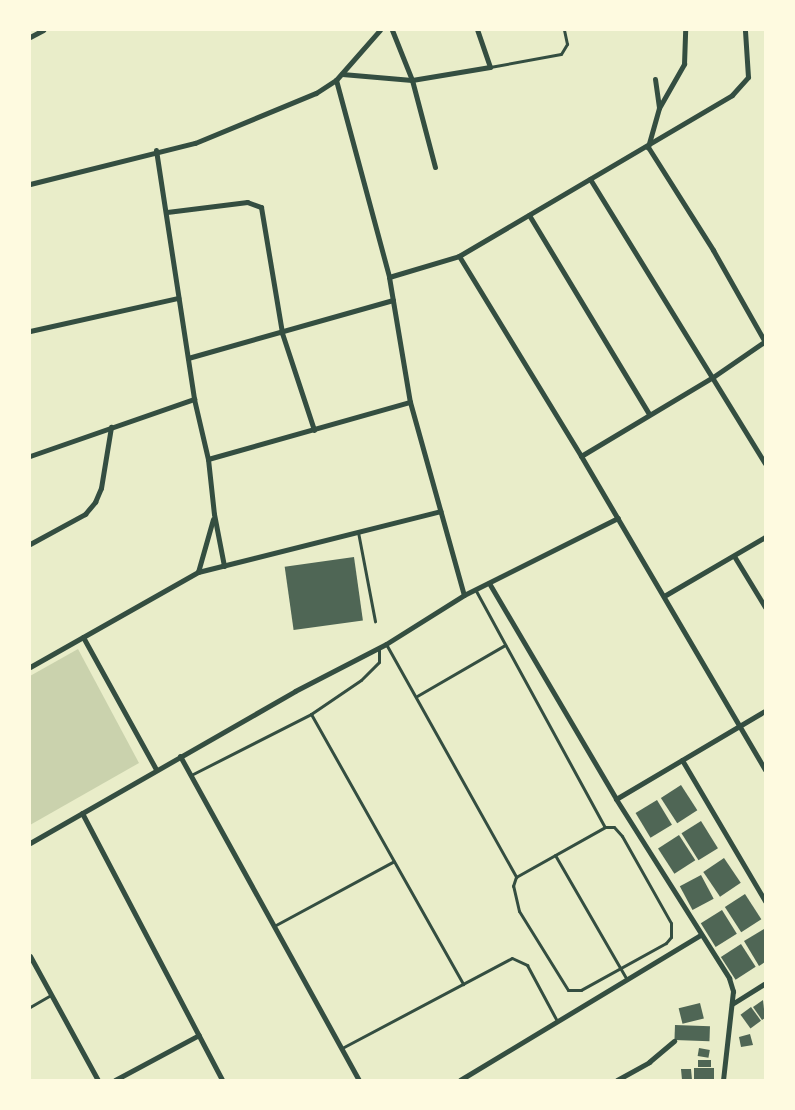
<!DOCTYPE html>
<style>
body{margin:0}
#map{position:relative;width:795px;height:1110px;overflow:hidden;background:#e9edc9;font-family:Raleway,sans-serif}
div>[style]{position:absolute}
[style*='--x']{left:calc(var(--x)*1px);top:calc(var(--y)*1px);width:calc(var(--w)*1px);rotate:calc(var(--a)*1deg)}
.green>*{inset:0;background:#cad2ad}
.building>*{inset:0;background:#4f6655;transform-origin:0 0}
.service>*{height:3px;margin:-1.5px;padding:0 1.5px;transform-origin:1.5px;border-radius:1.5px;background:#344e41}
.minor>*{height:5px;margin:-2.5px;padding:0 2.5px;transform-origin:2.5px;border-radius:2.5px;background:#344e41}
span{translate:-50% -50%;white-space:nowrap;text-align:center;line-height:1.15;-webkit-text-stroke:5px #fefae0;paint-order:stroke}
.frame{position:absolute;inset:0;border:31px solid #fefae0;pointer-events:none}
</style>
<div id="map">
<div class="green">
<div style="clip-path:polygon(78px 649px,139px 763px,30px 825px,30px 676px)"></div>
</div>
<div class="building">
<div style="left:354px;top:557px;width:64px;height:70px;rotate:82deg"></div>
<div style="left:681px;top:785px;width:30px;height:24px;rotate:57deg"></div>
<div style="left:657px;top:800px;width:29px;height:25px;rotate:59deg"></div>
<div style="left:701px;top:821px;width:32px;height:23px;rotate:58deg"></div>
<div style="left:679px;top:835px;width:30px;height:25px;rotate:57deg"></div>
<div style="left:724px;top:858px;width:30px;height:25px;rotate:56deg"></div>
<div style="left:701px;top:875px;width:27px;height:24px;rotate:62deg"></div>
<div style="left:745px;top:894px;width:30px;height:24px;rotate:57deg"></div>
<div style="left:722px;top:910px;width:28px;height:25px;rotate:58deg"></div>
<div style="clip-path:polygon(764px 929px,765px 962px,759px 966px,744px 941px)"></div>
<div style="left:741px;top:944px;width:27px;height:24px;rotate:57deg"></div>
<div style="clip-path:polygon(763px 1000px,765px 1018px,762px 1020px,753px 1007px)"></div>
<div style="left:700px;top:1003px;width:16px;height:22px;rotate:76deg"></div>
<div style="left:751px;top:1007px;width:17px;height:13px;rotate:54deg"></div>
<div style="left:675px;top:1025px;width:35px;height:15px;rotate:2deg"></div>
<div style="clip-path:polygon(750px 1034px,753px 1045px,741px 1047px,739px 1037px)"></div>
<div style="left:699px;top:1048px;width:11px;height:8px;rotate:10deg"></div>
<div style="left:698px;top:1060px;width:13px;height:7px"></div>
<div style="left:694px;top:1068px;width:20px;height:12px"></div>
<div style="clip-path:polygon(681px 1069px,691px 1069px,692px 1080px,682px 1080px)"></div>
</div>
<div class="service">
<div style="--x:490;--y:67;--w:72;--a:-10.4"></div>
<div style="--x:561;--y:54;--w:12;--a:-59"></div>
<div style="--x:567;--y:44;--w:14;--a:-102"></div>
<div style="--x:358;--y:532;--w:91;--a:79.2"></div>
<div style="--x:475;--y:589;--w:271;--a:61.4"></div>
<div style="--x:386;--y:644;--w:267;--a:60.8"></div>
<div style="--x:417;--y:696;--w:102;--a:-30.1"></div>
<div style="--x:311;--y:714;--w:310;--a:60.6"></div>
<div style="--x:191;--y:775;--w:135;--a:-26.9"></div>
<div style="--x:311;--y:714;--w:60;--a:-34.2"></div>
<div style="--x:361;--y:680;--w:25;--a:-45"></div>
<div style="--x:379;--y:662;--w:15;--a:-90"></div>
<div style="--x:605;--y:827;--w:9;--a:0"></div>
<div style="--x:614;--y:827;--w:12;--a:48"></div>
<div style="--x:622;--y:836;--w:100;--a:60.6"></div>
<div style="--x:671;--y:923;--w:14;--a:90"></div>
<div style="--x:671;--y:937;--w:8;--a:130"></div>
<div style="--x:666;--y:943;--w:97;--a:151.1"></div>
<div style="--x:581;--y:990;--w:13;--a:180"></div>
<div style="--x:568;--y:990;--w:93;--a:-121.8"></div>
<div style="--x:519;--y:911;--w:26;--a:-103"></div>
<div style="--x:513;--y:886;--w:9;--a:-72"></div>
<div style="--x:516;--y:877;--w:102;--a:-29.3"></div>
<div style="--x:555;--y:855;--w:142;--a:60"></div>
<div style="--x:274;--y:926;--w:136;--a:-28.4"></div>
<div style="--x:30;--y:1007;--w:24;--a:-30"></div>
<div style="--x:342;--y:1048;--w:192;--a:-27.9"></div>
<div style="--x:512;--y:958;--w:17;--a:25"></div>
<div style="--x:527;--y:965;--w:64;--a:61.8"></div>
</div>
<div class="minor">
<div style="--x:392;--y:30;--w:54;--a:68.2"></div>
<div style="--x:412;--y:80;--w:79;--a:-9.5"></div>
<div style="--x:490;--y:67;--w:39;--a:-109"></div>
<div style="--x:30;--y:37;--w:15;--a:-28"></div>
<div style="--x:342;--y:74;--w:70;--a:4.9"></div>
<div style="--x:412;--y:80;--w:90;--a:75.2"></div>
<div style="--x:655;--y:79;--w:29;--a:82"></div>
<div style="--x:659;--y:108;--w:41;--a:105.8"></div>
<div style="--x:648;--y:147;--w:122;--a:57.7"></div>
<div style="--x:713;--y:250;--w:106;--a:60.5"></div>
<div style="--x:336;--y:80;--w:204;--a:74.9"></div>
<div style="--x:389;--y:277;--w:127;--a:80.5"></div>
<div style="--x:410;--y:402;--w:200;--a:74.4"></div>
<div style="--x:659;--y:108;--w:51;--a:-60.4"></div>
<div style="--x:684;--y:64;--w:34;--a:-88"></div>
<div style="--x:156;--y:150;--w:252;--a:81.3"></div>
<div style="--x:194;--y:399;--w:62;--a:76.9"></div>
<div style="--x:208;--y:459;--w:55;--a:83.8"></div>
<div style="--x:214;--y:514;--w:53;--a:79.1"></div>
<div style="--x:590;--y:179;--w:334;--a:58.4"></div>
<div style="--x:30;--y:184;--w:170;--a:-14"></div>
<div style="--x:195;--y:143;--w:131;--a:-22.5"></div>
<div style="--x:316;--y:93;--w:24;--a:-33"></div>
<div style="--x:336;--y:80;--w:67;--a:-48.7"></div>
<div style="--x:167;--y:212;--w:81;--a:-7.1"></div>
<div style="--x:247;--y:202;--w:15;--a:20"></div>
<div style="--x:261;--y:207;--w:128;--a:80.5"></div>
<div style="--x:282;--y:333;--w:102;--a:71.7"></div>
<div style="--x:529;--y:215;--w:232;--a:58.9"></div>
<div style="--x:459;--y:256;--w:234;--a:58.6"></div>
<div style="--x:581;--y:456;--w:364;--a:59.6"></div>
<div style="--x:389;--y:277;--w:73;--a:-16.7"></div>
<div style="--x:459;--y:256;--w:317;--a:-30.5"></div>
<div style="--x:732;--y:95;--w:24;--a:-48"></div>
<div style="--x:748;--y:77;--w:47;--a:-93.7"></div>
<div style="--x:30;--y:331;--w:152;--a:-12.6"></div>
<div style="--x:188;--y:358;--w:213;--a:-15.8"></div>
<div style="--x:30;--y:456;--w:174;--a:-19.2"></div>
<div style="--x:581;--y:456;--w:154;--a:-30.9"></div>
<div style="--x:713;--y:377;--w:62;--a:-34.5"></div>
<div style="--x:208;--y:459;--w:210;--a:-15.8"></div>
<div style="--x:30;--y:544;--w:63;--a:-28.6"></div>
<div style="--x:85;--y:514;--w:16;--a:-50"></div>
<div style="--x:95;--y:502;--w:15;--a:-67"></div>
<div style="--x:101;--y:488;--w:62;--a:-80.7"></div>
<div style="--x:734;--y:556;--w:60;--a:58.7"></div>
<div style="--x:198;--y:572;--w:55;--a:-74.2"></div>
<div style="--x:489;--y:583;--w:251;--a:59.5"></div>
<div style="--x:616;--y:799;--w:212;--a:57.7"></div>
<div style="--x:729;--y:978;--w:14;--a:73"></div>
<div style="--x:733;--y:991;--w:90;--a:96.4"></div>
<div style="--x:664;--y:596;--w:117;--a:-30.3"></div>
<div style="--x:83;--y:637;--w:151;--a:61.1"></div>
<div style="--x:30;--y:667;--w:193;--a:-29.5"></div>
<div style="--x:198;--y:572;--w:250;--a:-14.1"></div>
<div style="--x:180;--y:756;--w:370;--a:61.1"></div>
<div style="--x:682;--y:760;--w:164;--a:59.5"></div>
<div style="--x:616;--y:799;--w:173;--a:-30.6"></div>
<div style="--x:82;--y:813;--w:301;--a:62.3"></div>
<div style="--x:30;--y:843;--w:305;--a:-29.8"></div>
<div style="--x:295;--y:691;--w:102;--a:-27.3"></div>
<div style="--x:386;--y:644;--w:92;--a:-32.1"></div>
<div style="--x:464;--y:595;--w:172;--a:-26.6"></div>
<div style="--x:30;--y:956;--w:141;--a:61.3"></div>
<div style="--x:732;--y:1004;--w:39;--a:-32"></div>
<div style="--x:115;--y:1080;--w:95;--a:-28.2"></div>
<div style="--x:460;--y:1080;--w:280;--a:-31.1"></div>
<div style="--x:617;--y:1080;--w:37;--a:-29"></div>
<div style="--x:649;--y:1062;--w:33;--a:-40"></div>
</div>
<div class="frame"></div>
</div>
